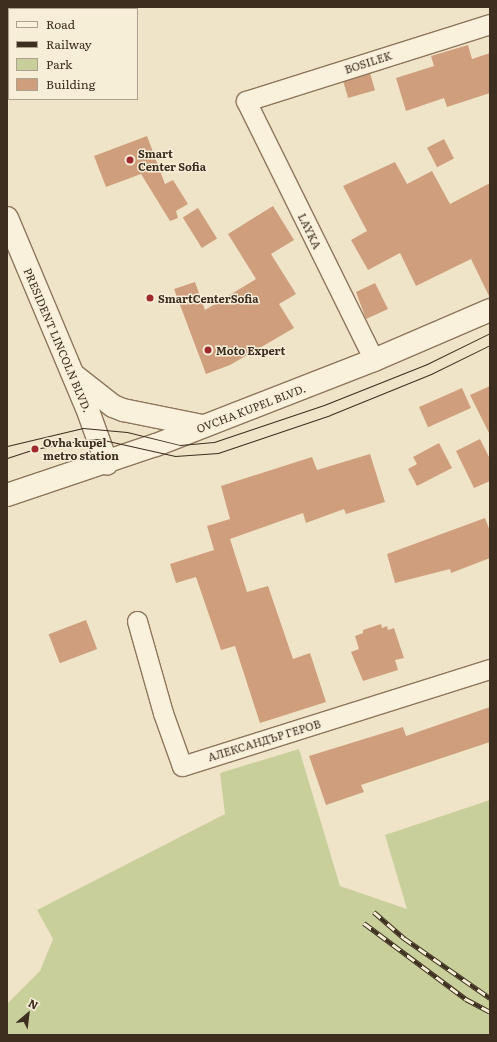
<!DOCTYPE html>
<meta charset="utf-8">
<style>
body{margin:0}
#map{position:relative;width:497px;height:1042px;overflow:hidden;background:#f0e4c8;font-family:Literata,serif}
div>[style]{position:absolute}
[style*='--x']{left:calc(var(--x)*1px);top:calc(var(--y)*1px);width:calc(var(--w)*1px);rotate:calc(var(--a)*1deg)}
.green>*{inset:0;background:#c9cf9b}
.building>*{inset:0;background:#cf9f7d;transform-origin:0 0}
.roads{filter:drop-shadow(1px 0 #8d765c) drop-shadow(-1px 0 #8d765c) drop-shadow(0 1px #8d765c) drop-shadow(0 -1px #8d765c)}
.street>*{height:19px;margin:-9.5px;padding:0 9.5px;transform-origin:9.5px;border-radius:9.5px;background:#faf1dc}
.secondary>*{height:22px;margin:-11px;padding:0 11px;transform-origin:11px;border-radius:11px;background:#faf1dc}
.tram>*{height:1px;margin:-0.5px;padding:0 0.5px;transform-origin:0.5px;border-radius:0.5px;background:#3d2e20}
.rail>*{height:4.5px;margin-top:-2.25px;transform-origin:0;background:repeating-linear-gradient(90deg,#f7eed8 0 9px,#3d2e20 0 18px);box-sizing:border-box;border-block:1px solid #3d2e20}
.dots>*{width:11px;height:11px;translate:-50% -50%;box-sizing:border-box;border:2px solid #f7eed8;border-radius:50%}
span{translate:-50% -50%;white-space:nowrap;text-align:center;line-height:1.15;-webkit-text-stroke:3px #f7eed8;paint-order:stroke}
.street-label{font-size:11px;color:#3d2e20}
.poi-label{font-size:11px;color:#3d2e20;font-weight:700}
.left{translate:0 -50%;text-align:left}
.frame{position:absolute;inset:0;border:8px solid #3d2e20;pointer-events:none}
.legend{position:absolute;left:8px;top:8px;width:130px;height:92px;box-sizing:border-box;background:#f7eed8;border:1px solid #ada18e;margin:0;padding:5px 7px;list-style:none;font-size:12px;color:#3d2e20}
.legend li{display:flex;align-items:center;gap:8px;height:20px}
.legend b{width:20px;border:1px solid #ada18e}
.north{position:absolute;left:8px;top:994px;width:40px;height:40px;-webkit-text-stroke:3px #f7eed8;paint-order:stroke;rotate:28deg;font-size:11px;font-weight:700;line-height:16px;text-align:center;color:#3d2e20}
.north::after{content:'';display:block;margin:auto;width:14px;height:18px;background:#3d2e20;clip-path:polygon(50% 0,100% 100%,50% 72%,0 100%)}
</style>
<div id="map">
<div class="green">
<div style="clip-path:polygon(299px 749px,340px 886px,407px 909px,385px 835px,490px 800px,490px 1035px,7px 1035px,7px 1004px,40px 971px,53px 939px,37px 910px,225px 814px,220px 773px)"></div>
</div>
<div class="building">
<div style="clip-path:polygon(468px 45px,472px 59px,490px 53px,490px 93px,447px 107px,444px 98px,406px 111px,396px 78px,434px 66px,431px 56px)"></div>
<div style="left:370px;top:73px;width:18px;height:28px;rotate:74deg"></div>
<div style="clip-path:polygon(147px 136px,165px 184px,173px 180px,188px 204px,176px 211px,178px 218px,170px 221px,141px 174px,106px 187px,94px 156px)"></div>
<div style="left:444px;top:139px;width:22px;height:19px;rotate:63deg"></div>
<div style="clip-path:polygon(395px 162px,407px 184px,432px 171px,450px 204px,490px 183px,490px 298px,471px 259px,416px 286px,400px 253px,368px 270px,351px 240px,367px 231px,343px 186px)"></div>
<div style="clip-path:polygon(273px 206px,294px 240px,271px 254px,296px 294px,279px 304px,294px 328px,230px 365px,206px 374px,174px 289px,195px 282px,205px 310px,256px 279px,228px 234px)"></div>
<div style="left:198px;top:208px;width:36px;height:18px;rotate:58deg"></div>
<div style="clip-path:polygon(375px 283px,388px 309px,366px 319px,356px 292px)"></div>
<div style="clip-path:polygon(490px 386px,490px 435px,470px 395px)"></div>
<div style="left:462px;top:388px;width:22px;height:47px;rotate:66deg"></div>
<div style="clip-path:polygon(480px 439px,490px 459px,490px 481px,474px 488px,456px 451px)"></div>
<div style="clip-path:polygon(439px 443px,452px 468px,417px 486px,408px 469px,417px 464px,413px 457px)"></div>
<div style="clip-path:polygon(370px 454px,385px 502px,346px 514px,344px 509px,306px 523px,303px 513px,230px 539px,247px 592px,268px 586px,293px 659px,310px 653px,326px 702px,260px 723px,235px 646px,221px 650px,196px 577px,176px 583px,170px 564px,214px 550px,207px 526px,230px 519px,221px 486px,312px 457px,317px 470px)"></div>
<div style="clip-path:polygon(485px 518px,490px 531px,490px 558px,451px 573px,450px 569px,395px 583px,387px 554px)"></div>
<div style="left:86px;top:620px;width:31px;height:40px;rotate:69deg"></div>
<div style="clip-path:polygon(381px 624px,382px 628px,387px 626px,388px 630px,394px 628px,404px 658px,395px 660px,398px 670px,363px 681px,351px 652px,359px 649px,355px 636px,363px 633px,363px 630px)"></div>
<div style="clip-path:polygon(490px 707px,490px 742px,361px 785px,364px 792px,326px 805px,309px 756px,403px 727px,406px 736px)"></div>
</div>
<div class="roads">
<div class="street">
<div style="--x:374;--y:360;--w:289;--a:-116.3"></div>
<div style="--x:246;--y:101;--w:256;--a:-17.5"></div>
<div style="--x:137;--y:621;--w:96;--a:74.2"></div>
<div style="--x:163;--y:713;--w:56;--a:70.3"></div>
<div style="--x:182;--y:766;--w:323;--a:-17.5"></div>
</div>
<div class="secondary">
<div style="--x:7;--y:218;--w:206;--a:67.2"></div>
<div style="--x:87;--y:408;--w:59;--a:70.3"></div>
<div style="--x:76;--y:377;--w:47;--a:38.1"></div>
<div style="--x:113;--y:406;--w:11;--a:22"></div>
<div style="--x:123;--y:410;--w:81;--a:11.4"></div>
<div style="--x:7;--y:495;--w:157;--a:-18.6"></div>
<div style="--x:156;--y:445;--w:234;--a:-21.3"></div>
<div style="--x:374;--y:360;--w:126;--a:-23.3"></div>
</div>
</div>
<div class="tram">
<div style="--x:7;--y:446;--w:78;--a:-13.3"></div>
<div style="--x:83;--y:428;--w:44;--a:5.2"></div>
<div style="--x:127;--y:432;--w:55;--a:13.8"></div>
<div style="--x:180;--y:445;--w:34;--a:-5"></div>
<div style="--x:214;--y:442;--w:116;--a:-18.6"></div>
<div style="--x:324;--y:405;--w:111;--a:-21.7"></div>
<div style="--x:427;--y:364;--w:70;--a:-26.2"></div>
<div style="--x:7;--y:458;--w:29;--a:-18"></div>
<div style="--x:35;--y:449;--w:50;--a:-10.4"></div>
<div style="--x:84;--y:440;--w:15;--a:-4"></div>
<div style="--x:99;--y:439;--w:78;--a:12.6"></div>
<div style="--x:175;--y:456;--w:43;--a:-4"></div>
<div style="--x:218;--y:453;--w:118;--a:-18.7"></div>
<div style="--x:330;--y:415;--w:109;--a:-22.1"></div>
<div style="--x:431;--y:374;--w:66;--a:-26.2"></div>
</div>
<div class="rail">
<div style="--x:374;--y:912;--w:40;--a:41"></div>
<div style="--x:404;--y:938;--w:105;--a:34.9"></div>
<div style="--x:364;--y:923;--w:127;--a:36.7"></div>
<div style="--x:466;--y:999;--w:27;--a:28"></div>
</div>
<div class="dots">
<div style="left:130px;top:160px;background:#9e2a2b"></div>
<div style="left:150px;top:298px;background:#9e2a2b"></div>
<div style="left:208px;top:350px;background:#9e2a2b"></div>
<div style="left:35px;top:449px;background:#9e2a2b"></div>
</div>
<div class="street-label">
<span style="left:368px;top:62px;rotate:-18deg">BOSILEK</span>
<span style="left:310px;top:231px;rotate:64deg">LAYKA</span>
<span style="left:58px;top:340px;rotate:67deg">PRESIDENT LINCOLN BLVD.</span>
<span style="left:251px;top:408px;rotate:-21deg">OVCHA KUPEL BLVD.</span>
<span style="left:264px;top:740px;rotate:-17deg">АЛЕКСАНДЪР ГЕРОВ</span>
</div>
<div class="poi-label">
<span class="left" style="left:138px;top:160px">Smart<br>Center Sofia</span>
<span class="left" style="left:158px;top:298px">SmartCenterSofia</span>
<span class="left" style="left:216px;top:350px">Moto Expert</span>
<span class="left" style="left:43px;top:449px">Ovha kupel<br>metro station</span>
</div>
<div class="frame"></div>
<ul class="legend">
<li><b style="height:5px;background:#faf1dc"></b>Road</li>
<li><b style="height:5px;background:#3d2e20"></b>Railway</li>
<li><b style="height:11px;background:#c9cf9b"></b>Park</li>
<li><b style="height:11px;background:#cf9f7d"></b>Building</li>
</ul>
<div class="north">N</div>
</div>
